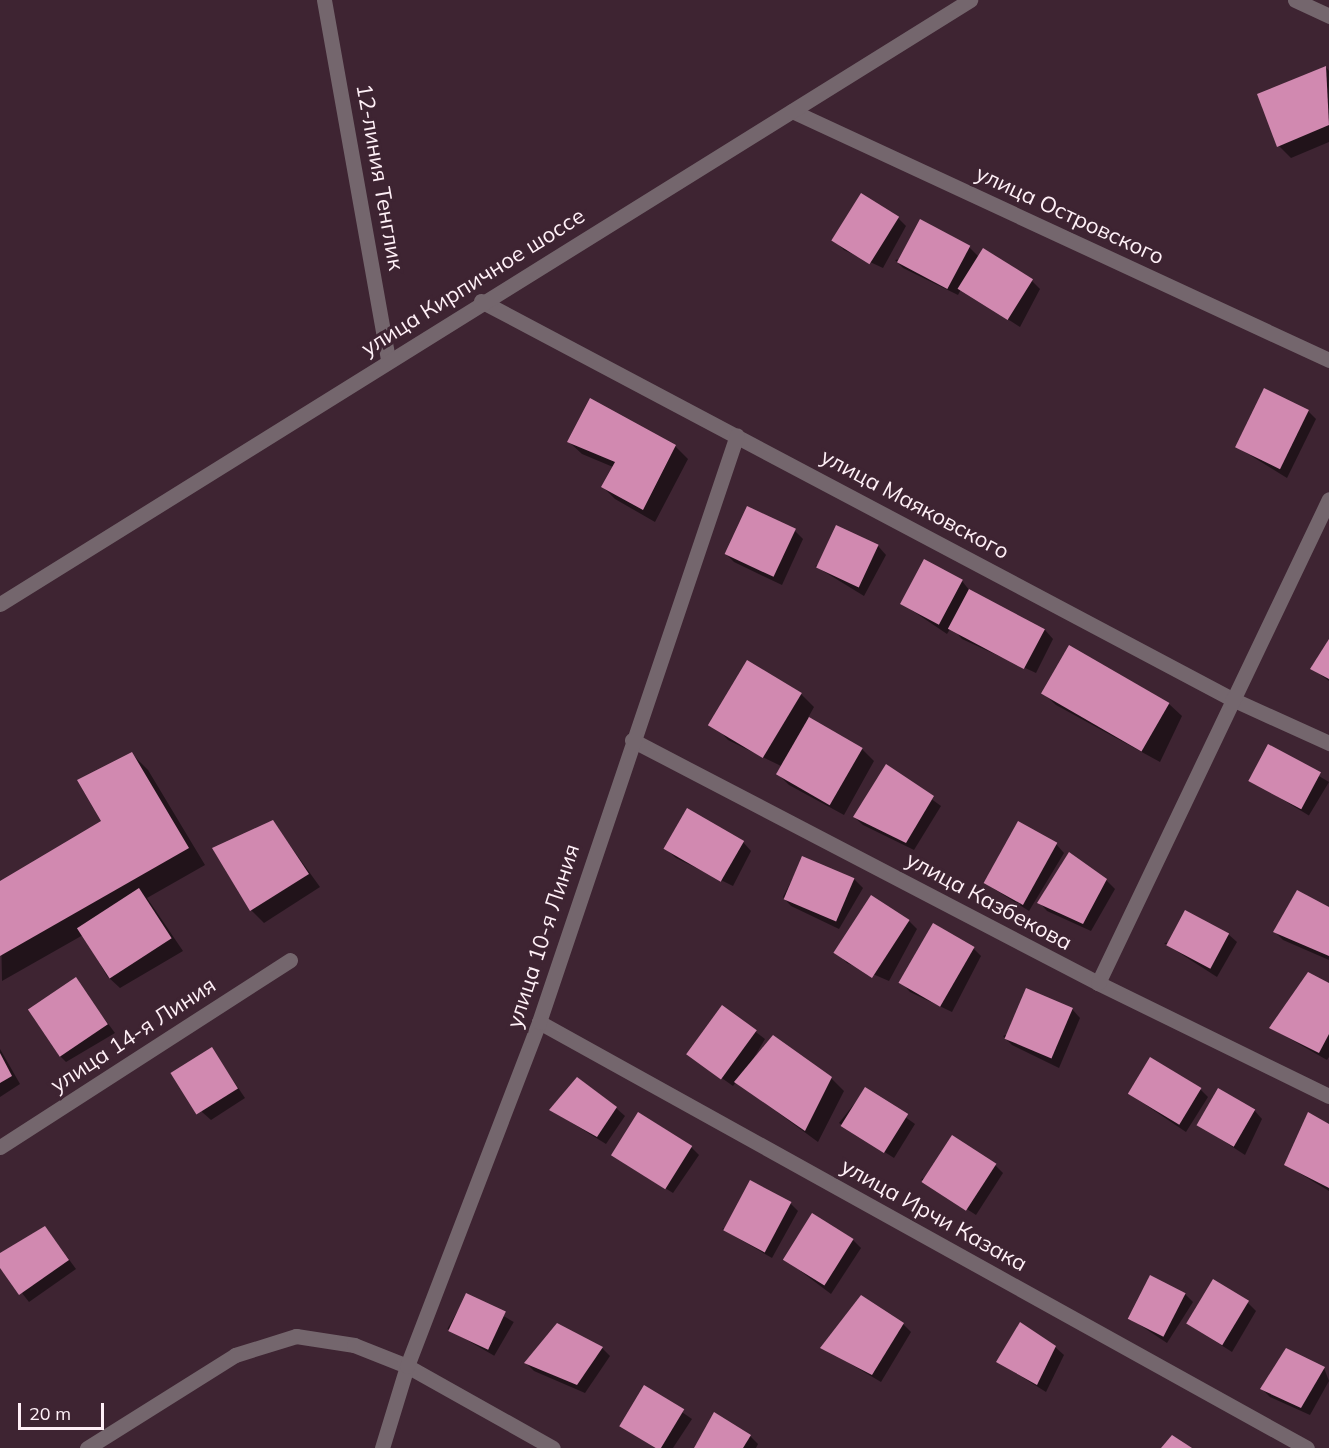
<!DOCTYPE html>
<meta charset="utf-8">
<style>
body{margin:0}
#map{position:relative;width:1329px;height:1448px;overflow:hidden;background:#3e2432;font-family:Mulish,sans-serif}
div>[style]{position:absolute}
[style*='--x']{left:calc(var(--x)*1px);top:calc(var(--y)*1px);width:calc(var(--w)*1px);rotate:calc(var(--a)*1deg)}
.shadow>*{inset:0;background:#0007;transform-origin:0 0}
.building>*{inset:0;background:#d189b0;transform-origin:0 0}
.minor>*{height:15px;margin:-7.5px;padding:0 7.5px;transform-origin:7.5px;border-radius:7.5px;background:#74666d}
span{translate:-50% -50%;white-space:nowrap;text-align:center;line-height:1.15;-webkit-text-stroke:6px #3e2432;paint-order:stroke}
.street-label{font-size:22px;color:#fff0f7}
.scale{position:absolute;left:18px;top:1403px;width:86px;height:27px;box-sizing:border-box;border:3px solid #fff0f7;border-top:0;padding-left:8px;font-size:18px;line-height:21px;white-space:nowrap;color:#fff0f7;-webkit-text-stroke:4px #3e2432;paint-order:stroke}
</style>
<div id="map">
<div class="shadow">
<div style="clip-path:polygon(1326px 67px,1329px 71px,1329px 142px,1291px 158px,1279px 146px)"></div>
<div style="clip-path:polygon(898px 218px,906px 226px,883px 268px,844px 250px,836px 242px)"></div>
<div style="clip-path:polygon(969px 247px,980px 258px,1032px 281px,1040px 289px,1020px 327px,961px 289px,958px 295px,903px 268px,895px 260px)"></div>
<div style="clip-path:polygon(1308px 411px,1316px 419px,1287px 478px,1237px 447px)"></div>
<div style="clip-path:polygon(569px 442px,675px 446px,688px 459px,655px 522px,615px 499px,603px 487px,613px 467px,582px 454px)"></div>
<div style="clip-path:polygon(795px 531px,803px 539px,782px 585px,734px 562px,726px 554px)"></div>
<div style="clip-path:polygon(878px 546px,886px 555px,864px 596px,815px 566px)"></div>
<div style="clip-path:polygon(962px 581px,970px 591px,1045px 630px,1053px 639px,1036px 673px,962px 639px,954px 630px,963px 608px,947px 634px,904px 605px)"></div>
<div style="clip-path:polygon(1329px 642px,1329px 681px,1311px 668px)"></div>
<div style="clip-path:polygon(1043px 693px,1169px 704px,1182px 716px,1160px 762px,1056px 705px)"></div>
<div style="clip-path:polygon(801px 694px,814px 707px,808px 718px,862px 749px,874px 761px,844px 815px,789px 785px,777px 773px,781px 766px,728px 740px,716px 727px)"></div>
<div style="left:1269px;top:746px;width:70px;height:39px;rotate:31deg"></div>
<div style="clip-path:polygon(132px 754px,148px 770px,205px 865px,147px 898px,183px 951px,120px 988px,107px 976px,83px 935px,2px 981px,0 882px,103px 822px)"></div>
<div style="clip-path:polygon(886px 766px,941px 806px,914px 850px,863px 825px,854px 817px)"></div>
<div style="clip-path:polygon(273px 822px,320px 887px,264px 923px,251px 910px)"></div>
<div style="clip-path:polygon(743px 842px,751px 851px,733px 886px,676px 858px,667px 850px)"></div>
<div style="clip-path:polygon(1056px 844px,1064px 853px,1029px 911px,983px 882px)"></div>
<div style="clip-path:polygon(803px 858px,855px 880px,863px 888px,839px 929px,791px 906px,783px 897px)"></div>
<div style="clip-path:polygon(1106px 880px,1115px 889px,1091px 931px,1047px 911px,1039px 902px)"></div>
<div style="clip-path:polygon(1329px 908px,1329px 960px,1283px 940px,1275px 932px)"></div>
<div style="clip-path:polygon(909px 921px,917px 929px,889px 981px,847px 963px,839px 955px)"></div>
<div style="clip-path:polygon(1228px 934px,1237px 942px,1217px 977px,1164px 943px)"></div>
<div style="clip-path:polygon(973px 948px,981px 956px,952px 1012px,910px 992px,902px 983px)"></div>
<div style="clip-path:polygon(75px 979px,115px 1033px,66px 1062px,58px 1054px)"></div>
<div style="clip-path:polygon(1329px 985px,1329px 1057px,1327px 1060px,1271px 1028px)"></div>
<div style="clip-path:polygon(723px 1007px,765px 1039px,749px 1066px,831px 1078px,844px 1091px,818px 1142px,736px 1082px,733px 1086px,688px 1054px)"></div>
<div style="clip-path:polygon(1072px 1009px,1080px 1018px,1059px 1068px,1012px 1045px,1003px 1036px)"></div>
<div style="clip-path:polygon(0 1049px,20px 1084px,0 1097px)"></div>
<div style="clip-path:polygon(212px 1049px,245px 1098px,211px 1120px,202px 1112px)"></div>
<div style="clip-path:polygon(866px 1089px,915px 1124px,894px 1158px,839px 1123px)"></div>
<div style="clip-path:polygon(1200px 1089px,1208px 1097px,1186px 1132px,1128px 1093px)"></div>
<div style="clip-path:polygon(616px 1108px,625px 1116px,606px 1144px,551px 1110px)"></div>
<div style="clip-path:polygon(1254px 1110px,1262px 1119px,1245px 1155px,1199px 1125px)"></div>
<div style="clip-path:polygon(1329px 1125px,1329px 1191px,1286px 1165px)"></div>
<div style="clip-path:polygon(691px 1147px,699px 1155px,673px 1193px,614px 1156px)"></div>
<div style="clip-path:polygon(995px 1165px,1003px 1173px,976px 1215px,921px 1179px)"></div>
<div style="clip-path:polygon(790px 1203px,798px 1211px,772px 1258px,722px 1229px)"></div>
<div style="clip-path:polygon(45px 1227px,76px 1269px,29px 1302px,0 1265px,0 1254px)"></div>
<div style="clip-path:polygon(853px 1240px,861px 1248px,831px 1294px,786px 1260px)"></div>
<div style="clip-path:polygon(1185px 1294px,1193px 1302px,1167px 1343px,1128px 1317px)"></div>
<div style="left:467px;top:1295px;width:54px;height:39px;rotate:30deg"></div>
<div style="clip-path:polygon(1248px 1303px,1256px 1311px,1232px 1352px,1188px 1324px)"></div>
<div style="clip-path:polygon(903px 1324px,911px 1332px,881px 1382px,822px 1347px)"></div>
<div style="clip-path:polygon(1055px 1347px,1064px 1355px,1046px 1392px,998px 1362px)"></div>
<div style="clip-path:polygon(602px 1348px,610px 1356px,585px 1393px,534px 1371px,526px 1363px)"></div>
<div style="clip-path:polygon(1324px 1368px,1329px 1381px,1310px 1415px,1270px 1397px,1262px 1389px)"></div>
<div style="clip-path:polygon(645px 1387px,692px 1419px,673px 1448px,661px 1448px,621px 1425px)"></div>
<div style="clip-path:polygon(750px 1436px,758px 1444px,756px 1448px,695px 1448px)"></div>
</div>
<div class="building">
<div style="clip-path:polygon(1326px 66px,1329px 125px,1277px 147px,1257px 94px)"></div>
<div style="left:861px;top:193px;width:45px;height:56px;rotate:32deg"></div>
<div style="left:920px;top:219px;width:57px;height:49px;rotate:28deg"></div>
<div style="left:983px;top:248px;width:59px;height:48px;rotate:32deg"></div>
<div style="left:1264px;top:388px;width:50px;height:66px;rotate:26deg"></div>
<div style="clip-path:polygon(590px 398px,676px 445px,643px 510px,601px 487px,615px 462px,567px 442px)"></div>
<div style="left:747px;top:506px;width:54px;height:53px;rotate:25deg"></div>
<div style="left:836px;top:525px;width:47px;height:47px;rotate:25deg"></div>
<div style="left:924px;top:559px;width:44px;height:51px;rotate:28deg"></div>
<div style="left:969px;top:589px;width:86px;height:45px;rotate:28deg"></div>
<div style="clip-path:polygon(1329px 639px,1329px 679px,1310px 669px)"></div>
<div style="left:1069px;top:645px;width:116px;height:56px;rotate:30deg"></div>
<div style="left:747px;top:660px;width:64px;height:76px;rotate:31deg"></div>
<div style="left:809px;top:717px;width:62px;height:66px;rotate:30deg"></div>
<div style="left:1268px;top:744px;width:60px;height:42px;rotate:28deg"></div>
<div style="clip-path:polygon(132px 752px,189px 848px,0 956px,0 881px,101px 821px,77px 780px)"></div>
<div style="clip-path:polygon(886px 764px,934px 796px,906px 843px,853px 817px)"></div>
<div style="left:687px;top:808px;width:66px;height:47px;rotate:30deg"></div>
<div style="clip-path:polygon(273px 820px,309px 874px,250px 911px,212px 848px)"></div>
<div style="left:1018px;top:821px;width:45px;height:71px;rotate:29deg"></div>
<div style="clip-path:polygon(1069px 852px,1107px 879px,1083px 924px,1037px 903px)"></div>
<div style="left:802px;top:856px;width:57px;height:47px;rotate:23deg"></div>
<div style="left:139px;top:888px;width:60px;height:74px;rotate:57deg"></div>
<div style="clip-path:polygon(1297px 890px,1329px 907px,1329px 956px,1273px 932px)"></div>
<div style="left:871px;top:895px;width:46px;height:69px;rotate:33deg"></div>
<div style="left:1185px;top:910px;width:50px;height:40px;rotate:28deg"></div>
<div style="left:933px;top:923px;width:48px;height:69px;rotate:30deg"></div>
<div style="clip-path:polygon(1308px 972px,1329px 983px,1329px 1034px,1319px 1053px,1269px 1028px)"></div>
<div style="left:76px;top:977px;width:57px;height:58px;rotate:56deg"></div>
<div style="left:1026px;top:988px;width:51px;height:55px;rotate:23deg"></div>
<div style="left:722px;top:1005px;width:43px;height:61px;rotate:36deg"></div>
<div style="clip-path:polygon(773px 1035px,832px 1077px,805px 1131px,734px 1082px)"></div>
<div style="left:212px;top:1047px;width:49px;height:49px;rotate:58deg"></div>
<div style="clip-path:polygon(0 1053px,12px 1076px,0 1083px)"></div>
<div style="left:1150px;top:1057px;width:60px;height:43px;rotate:31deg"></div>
<div style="clip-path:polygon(577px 1077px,617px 1107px,597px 1137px,549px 1110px)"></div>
<div style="left:865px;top:1087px;width:51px;height:46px;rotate:32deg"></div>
<div style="left:1218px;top:1088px;width:43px;height:43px;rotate:30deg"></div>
<div style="left:638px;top:1112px;width:64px;height:51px;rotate:32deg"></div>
<div style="clip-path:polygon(1308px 1112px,1329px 1124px,1329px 1188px,1284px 1165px)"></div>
<div style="left:952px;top:1135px;width:53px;height:56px;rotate:33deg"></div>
<div style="left:750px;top:1180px;width:47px;height:57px;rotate:28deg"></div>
<div style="left:812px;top:1213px;width:49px;height:55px;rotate:32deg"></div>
<div style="clip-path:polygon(45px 1226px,69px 1260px,19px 1295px,0 1268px,0 1253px)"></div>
<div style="left:1150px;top:1275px;width:40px;height:49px;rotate:27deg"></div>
<div style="left:1213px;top:1279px;width:42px;height:52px;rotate:31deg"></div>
<div style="left:466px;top:1293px;width:44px;height:42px;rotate:25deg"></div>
<div style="clip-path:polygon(861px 1295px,904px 1323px,872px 1375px,820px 1348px)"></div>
<div style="clip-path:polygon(1020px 1322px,1056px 1346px,1037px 1385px,996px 1362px)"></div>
<div style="clip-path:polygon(557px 1323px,603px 1347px,577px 1385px,524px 1363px)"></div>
<div style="clip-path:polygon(1286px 1348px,1325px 1367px,1301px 1408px,1260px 1389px)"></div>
<div style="left:644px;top:1385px;width:47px;height:48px;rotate:31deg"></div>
<div style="clip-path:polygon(714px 1412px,751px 1435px,743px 1448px,694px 1448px)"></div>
<div style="clip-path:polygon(1172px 1435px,1192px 1448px,1161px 1448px)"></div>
</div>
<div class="minor">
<div style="--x:324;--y:0;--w:367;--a:79.9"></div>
<div style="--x:1295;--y:0;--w:38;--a:25"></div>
<div style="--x:792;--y:111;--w:592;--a:24.88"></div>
<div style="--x:481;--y:301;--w:850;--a:27.92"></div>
<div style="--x:1232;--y:699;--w:107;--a:24.4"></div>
<div style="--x:0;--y:604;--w:1143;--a:-31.91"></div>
<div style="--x:632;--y:740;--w:526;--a:27.54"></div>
<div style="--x:1098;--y:983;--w:257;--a:26.1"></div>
<div style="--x:1098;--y:983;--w:536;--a:-64.49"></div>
<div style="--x:539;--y:1022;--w:878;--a:29.02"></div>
<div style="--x:0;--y:1147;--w:345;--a:-32.8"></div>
<div style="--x:87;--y:1448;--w:175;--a:-32.1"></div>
<div style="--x:235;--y:1355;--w:64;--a:-17.3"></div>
<div style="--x:296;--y:1336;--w:59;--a:8.8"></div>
<div style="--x:354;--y:1345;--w:57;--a:21.6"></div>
<div style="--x:407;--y:1366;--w:167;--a:29.3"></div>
<div style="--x:382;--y:1448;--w:86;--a:-73"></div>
<div style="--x:407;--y:1366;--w:368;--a:-69"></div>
<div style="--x:539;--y:1022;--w:619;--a:-71.36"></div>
</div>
<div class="street-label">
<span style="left:380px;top:177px;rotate:80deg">12-линия Тенглик</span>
<span style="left:1070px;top:215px;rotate:25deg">улица Островского</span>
<span style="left:473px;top:282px;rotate:-32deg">улица Кирпичное шоссе</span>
<span style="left:915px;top:504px;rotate:28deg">улица Маяковского</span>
<span style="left:989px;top:901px;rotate:28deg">улица Казбекова</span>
<span style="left:543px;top:936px;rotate:-72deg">улица 10-я Линия</span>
<span style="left:133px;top:1035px;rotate:-33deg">улица 14-я Линия</span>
<span style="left:934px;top:1215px;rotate:29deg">улица Ирчи Казака</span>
</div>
<div class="scale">20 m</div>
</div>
